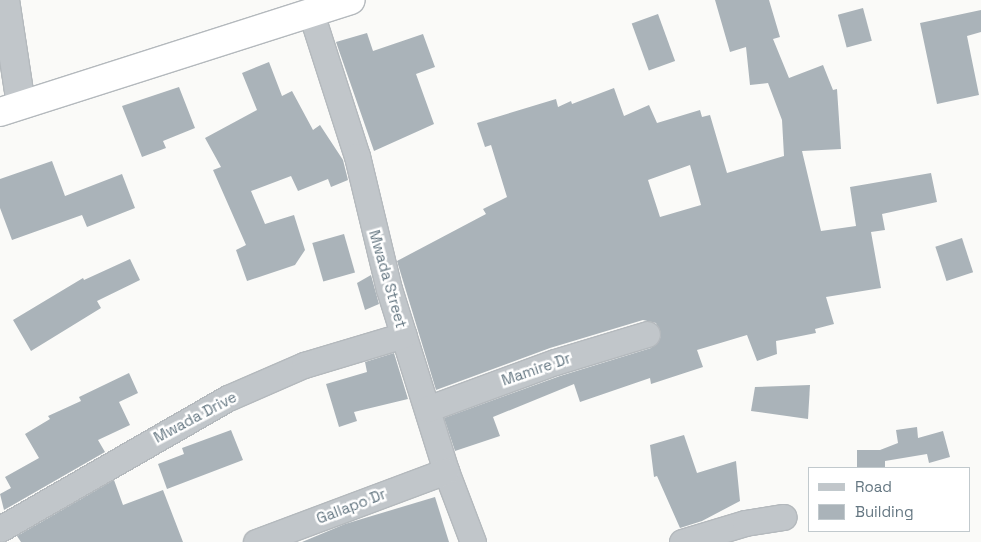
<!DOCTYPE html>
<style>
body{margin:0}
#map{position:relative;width:981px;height:542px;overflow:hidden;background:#fafaf8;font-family:"Space Grotesk",sans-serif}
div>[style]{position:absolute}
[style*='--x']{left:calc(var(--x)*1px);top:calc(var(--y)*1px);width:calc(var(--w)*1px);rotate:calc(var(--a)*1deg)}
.building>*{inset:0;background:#aab3b9;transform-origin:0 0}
.roads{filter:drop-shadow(1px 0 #b4b9bd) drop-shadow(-1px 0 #b4b9bd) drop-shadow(0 1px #b4b9bd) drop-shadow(0 -1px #b4b9bd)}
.minor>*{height:25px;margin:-12.5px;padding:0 12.5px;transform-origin:12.5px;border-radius:12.5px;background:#c1c6ca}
.tertiary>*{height:28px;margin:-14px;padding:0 14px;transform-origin:14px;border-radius:14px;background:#c1c6ca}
.trunk>*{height:28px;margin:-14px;padding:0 14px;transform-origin:14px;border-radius:14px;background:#fff}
span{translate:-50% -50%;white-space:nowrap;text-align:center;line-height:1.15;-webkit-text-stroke:5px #fff;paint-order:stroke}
.street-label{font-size:15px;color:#657782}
.legend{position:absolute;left:808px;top:467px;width:162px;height:65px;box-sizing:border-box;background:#fff;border:1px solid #c1c9cd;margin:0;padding:6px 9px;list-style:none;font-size:15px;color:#657782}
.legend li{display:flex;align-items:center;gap:10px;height:25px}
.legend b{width:25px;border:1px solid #c1c9cd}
</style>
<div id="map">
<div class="building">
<div style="clip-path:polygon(evenodd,715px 0,769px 0,780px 37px,773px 39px,789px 78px,823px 65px,833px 90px,837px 89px,841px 149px,802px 151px,821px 231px,856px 226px,850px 187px,931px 173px,937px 202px,882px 214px,885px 230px,871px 232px,881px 288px,826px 297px,834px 324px,815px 329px,816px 333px,776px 341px,777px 354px,757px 361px,747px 335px,697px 350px,703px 367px,651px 384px,650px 378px,580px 402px,574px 384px,493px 417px,500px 436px,455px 451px,444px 418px,560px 376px,651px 348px,661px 337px,656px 323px,643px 320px,550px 348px,436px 390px,397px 261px,486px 214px,483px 209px,507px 197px,491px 145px,485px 147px,477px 123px,556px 99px,558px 107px,571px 101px,572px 104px,614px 88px,624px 116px,649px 105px,657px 123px,700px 110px,702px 117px,710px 115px,727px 173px,784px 156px,782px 120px,768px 83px,750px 85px,746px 47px,730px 52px,715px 0,690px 165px,701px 205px,660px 217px,648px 180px,690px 165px)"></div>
<div style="left:863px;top:8px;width:34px;height:26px;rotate:75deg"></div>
<div style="clip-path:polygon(981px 10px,981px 32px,967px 36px,979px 95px,937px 104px,920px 23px)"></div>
<div style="left:658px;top:14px;width:50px;height:28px;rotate:70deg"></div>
<div style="clip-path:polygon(367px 33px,373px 51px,423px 34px,435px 67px,416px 74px,434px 124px,374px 151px,336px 42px)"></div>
<div style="clip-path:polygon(269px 62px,282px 96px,292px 91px,313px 130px,320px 125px,343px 160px,348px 180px,331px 187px,328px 179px,298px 191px,291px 176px,251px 191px,265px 224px,294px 215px,305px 250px,295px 265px,247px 281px,236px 250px,246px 245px,213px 170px,221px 167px,205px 138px,257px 110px,242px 73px)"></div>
<div style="clip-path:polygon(179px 87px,195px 128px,163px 141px,166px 148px,142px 157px,122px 106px)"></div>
<div style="clip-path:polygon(52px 161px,65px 196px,122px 174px,135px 208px,87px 227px,82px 215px,12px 240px,0 208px,0 179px)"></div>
<div style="left:344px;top:234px;width:40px;height:33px;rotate:74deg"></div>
<div style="left:962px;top:238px;width:36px;height:28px;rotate:72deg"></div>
<div style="clip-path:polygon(130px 259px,140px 280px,97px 301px,101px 308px,31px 351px,13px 320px,83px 278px,84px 280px)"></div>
<div style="clip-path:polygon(371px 275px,379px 304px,365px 310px,357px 283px)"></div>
<div style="clip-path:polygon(394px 353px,408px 399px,354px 412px,357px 421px,339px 427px,326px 384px,367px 372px,365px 362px)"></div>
<div style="clip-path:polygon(129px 373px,138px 393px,119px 402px,130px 425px,98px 440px,105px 452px,4px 510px,0 494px,11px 488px,5px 477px,39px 458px,25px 434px,50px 419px,48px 416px,81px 401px,79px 397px)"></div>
<div style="clip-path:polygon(810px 385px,808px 419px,751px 411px,755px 387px)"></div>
<div style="clip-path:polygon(917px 427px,918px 438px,943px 431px,950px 457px,929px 463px,927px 454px,885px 461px,885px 468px,857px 468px,857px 450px,880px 450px,898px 443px,896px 430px)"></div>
<div style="clip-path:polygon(231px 430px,243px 460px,167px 489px,158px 464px,184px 454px,182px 448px)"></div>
<div style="clip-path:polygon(684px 435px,697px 473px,736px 461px,740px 501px,702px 521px,680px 528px,657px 476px,654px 477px,650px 445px)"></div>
<div style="clip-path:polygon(114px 480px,123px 505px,163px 490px,183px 542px,21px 542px,17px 536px)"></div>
<div style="clip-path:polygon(435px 497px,449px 542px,302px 542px,345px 524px)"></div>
</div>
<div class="roads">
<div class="minor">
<div style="--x:311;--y:13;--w:150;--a:72.2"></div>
<div style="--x:357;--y:156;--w:137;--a:76.5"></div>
<div style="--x:389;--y:289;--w:191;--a:72.6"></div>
<div style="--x:446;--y:471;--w:76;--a:69.2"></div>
<div style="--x:427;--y:409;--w:136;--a:-20.2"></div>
<div style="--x:555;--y:362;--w:96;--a:-16.9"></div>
<div style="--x:0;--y:529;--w:263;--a:-29.9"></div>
<div style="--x:228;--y:398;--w:83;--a:-23.5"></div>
<div style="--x:304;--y:365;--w:104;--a:-16.7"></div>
<div style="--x:256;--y:542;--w:203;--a:-20.5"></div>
<div style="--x:682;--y:542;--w:66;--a:-16.8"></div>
<div style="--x:745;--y:523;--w:39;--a:-9"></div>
</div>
<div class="tertiary">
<div style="--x:5;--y:0;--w:106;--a:81.3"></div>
</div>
<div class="trunk">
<div style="--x:0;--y:112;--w:368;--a:-17.7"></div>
</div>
</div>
<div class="street-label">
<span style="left:388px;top:279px;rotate:74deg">Mwada Street</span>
<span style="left:536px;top:369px;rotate:-19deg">Mamire Dr</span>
<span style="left:195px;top:417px;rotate:-28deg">Mwada Drive</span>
<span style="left:351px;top:506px;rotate:-21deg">Gallapo Dr</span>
</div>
<ul class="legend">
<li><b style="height:6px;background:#c1c6ca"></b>Road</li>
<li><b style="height:14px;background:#aab3b9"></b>Building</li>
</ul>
</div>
